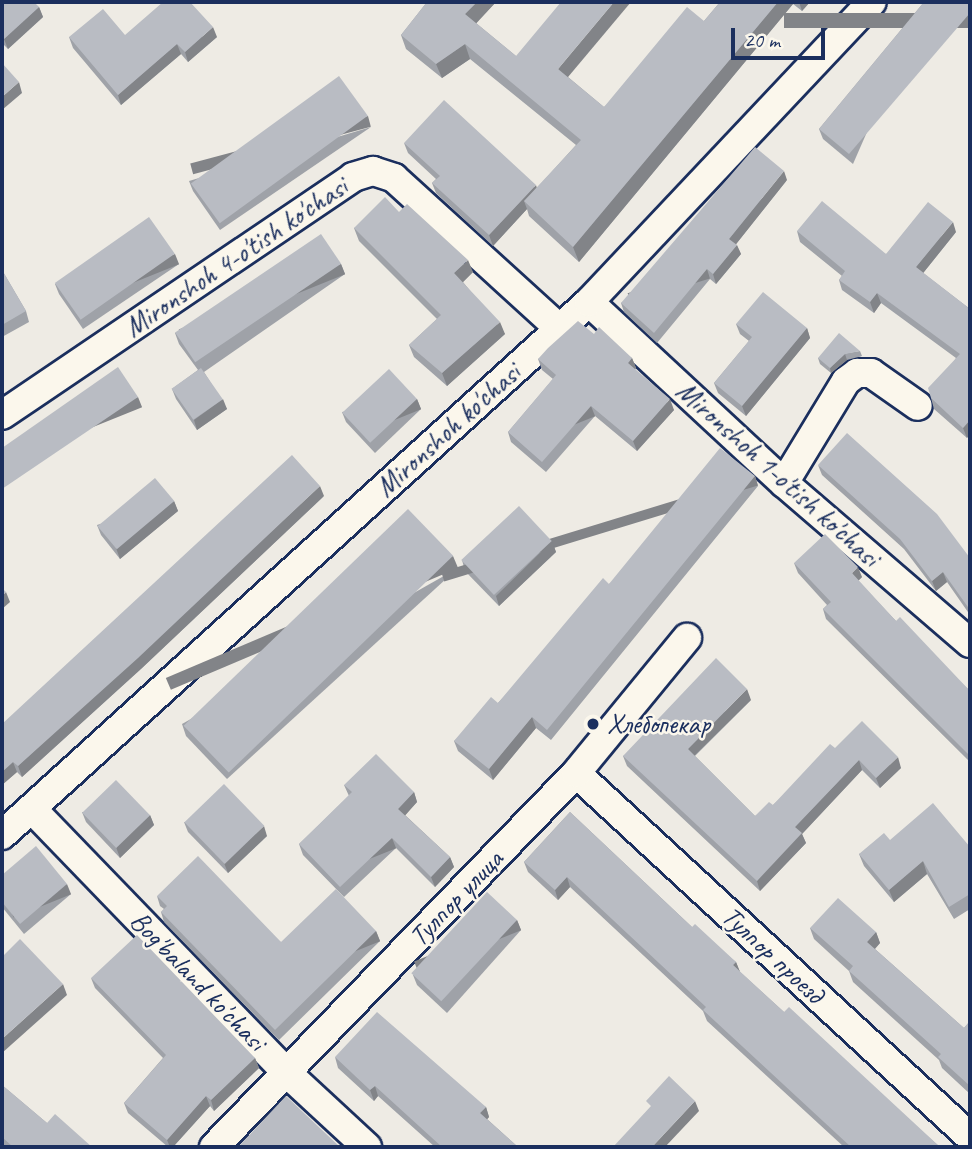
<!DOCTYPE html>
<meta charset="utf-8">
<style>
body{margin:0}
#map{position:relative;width:972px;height:1149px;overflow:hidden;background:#eeebe4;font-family:Caveat,sans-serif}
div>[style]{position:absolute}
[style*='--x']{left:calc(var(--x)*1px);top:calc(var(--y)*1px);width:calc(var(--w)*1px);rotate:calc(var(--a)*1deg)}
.roads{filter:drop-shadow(2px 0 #1b2f5e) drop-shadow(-2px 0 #1b2f5e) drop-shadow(0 2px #1b2f5e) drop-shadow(0 -2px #1b2f5e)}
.minor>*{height:28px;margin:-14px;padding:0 14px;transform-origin:14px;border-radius:14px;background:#fbf7ec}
.wall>*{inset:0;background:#9fa2a8}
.shaded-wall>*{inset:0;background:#828488;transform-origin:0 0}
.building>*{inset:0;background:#b9bcc3;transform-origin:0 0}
.dots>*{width:19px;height:19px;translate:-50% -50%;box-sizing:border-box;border:4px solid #fbf7ec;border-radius:50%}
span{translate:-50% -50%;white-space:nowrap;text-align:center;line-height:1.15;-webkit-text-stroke:5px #fbf7ec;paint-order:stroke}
.street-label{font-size:28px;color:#1b2f5e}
.poi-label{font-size:28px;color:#1b2f5e}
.left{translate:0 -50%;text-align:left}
.frame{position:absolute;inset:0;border:4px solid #1b2f5e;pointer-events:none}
.scale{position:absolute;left:731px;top:28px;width:94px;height:32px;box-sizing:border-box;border:4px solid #1b2f5e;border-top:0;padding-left:9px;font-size:21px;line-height:24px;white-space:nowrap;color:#1b2f5e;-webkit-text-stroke:5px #fbf7ec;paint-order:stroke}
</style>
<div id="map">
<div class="roads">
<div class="minor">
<div style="--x:589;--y:302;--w:266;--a:42.9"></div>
<div style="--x:784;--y:483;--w:245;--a:40.7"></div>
<div style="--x:2;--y:415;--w:424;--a:-34.1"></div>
<div style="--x:353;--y:177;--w:21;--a:-17"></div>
<div style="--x:373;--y:171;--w:22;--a:18"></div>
<div style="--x:394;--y:178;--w:223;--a:42.3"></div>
<div style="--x:784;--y:483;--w:119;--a:-58.7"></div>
<div style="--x:846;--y:381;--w:14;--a:-36"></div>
<div style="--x:857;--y:373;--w:14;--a:0"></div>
<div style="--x:871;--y:373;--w:57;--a:35.1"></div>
<div style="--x:576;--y:773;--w:536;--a:42.73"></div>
<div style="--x:33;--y:810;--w:366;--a:46"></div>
<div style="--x:287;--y:1073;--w:109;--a:42.8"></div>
<div style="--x:2;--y:835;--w:793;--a:-42.24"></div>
<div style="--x:589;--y:302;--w:412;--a:-46.7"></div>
<div style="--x:214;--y:1147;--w:520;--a:-45.93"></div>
<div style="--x:576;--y:773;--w:175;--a:-50.6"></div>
</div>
</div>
<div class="wall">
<div style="clip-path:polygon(2px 2px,39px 7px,43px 17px,8px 49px,2px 43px)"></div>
<div style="clip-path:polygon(427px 2px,496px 2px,476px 23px,516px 56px,568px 77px,604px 107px,704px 21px,720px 2px,810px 2px,802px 11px,793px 4px,579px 262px,529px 216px,527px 209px,493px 246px,436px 193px,432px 183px,436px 179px,408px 153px,404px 143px,537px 188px,576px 145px,470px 59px,442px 78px,406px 49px,401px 35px)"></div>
<div style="clip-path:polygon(924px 2px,853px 164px,823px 139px,819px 129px)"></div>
<div style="clip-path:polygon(125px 35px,217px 37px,188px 62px,181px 54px,121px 105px,73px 48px,69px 37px)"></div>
<div style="clip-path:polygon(371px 127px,220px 230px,193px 191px,189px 181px)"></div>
<div style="clip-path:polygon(787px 180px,736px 244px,741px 254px,716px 284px,710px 279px,657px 343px,624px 312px,621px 303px)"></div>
<div style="clip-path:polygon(399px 212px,473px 272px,463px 282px,505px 334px,447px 386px,414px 357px,409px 345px,437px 319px,359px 241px,354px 228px)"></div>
<div style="clip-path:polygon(797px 231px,886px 254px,956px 232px,923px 273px,970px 309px,970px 434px,967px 438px,934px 409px,931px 398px,956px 358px,881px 303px,874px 313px,842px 290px,839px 280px,842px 276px,800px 242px)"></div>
<div style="clip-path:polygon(179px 264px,83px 329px,59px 294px,55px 284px)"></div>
<div style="clip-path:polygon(341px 264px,345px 274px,204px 372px,227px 409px,197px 430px,176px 399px,172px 389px,198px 370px,179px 344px,175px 333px)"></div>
<div style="clip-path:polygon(2px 270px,26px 311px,29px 322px,2px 337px)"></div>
<div style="clip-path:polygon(736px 324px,807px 328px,810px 338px,746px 416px,718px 393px,714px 383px,749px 341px,740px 334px)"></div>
<div style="clip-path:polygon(594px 334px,632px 358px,636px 368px,635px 370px,674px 410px,637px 451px,595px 416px,546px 472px,511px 442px,508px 432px,553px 379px,542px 370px,538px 359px)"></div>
<div style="clip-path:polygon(860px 351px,862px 356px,847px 360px,831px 373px,820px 364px,818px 358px)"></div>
<div style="clip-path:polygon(417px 399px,421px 409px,375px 453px,346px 422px,342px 412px)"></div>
<div style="clip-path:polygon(818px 465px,970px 558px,970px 615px,947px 582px,936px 591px,904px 549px,822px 475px)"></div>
<div style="clip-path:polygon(755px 476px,758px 486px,551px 740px,536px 728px,493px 780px,458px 751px,454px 741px,498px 703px,609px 584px)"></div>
<div style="clip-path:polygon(324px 496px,142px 668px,22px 777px,17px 772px,2px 785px,2px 724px)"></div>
<div style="clip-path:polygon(174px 501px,178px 511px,120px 559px,101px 535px,97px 525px)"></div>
<div style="clip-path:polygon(552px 541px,556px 552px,499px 606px,465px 571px,462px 560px)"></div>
<div style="clip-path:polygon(794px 563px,862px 577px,858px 581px,896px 621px,970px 691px,970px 762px,826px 619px,823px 609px,827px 605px,798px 573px)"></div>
<div style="clip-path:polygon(458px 568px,227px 779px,186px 736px,182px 724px)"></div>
<div style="clip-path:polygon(751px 700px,695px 756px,755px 816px,773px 805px,835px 748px,901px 768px,880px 788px,862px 770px,802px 834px,806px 843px,760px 891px,627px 766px,623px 756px)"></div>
<div style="clip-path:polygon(344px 785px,414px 792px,417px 802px,405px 815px,450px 857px,454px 867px,435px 887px,396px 848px,344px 897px,303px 855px,299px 844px,349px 796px)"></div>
<div style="clip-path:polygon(82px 812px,150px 815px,154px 825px,120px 858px,86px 822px)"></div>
<div style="clip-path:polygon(570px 812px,692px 927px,736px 962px,740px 972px,784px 1012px,940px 1147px,844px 1147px,707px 1021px,703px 1011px,570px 887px,558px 900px,528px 872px,524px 862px)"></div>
<div style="clip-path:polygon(184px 822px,267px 836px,228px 873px,188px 832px)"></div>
<div style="clip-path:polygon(890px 840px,970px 847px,970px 909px,954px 919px,927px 874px,894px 902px,864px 866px,859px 854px)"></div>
<div style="clip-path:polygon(2px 875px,71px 894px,24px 934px,2px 907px)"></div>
<div style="clip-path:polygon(157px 896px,281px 942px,376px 931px,380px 941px,279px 1040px,164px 922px,161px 912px,164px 909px,160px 906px)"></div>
<div style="clip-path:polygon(517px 920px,521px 930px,447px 1013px,417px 985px,413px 975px)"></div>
<div style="clip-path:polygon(810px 928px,876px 932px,880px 943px,875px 949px,964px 1028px,970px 1021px,970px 1094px,942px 1068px,939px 1060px,853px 982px,849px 971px,814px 939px)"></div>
<div style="clip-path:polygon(91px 978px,255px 1058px,259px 1068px,214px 1111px,210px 1106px,173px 1147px,168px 1147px,128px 1113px,124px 1103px,163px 1058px,95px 988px)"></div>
<div style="clip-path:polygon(335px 1057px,486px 1107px,489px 1117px,487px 1119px,518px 1147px,435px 1147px,378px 1096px,374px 1101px,338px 1068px)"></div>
<div style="clip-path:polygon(2px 1085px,47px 1123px,92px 1147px,6px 1147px,2px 1144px)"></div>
</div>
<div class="shaded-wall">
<div style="clip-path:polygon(477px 2px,496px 2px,471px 29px,465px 14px)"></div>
<div style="clip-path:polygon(614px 2px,631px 2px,563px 83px,558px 69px)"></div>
<div style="clip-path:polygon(778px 2px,792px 2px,793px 4px,579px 262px,573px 247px)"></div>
<div style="clip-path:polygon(799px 2px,810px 2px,802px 11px)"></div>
<div style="clip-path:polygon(39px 7px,43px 17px,8px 49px,4px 39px)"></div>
<div style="left:970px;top:13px;width:15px;height:186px;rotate:90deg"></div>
<div style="clip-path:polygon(213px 27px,217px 37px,188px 62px,185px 52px)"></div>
<div style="clip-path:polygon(177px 44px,181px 54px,121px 105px,118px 95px)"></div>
<div style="clip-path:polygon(465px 44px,470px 59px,442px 78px,436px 64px)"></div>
<div style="clip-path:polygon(19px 82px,22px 93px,2px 110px,2px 97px)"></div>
<div style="left:368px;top:116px;width:11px;height:184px;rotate:75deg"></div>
<div style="clip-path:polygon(784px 171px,787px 180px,733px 248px,729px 239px)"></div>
<div style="clip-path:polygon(536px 185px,539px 195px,524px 201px,527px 209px,493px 246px,489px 235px)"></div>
<div style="clip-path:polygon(953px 222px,956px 232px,920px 277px,916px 267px)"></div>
<div style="clip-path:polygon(737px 245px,741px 254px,716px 284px,713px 274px)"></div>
<div style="left:175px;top:254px;width:11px;height:115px;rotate:68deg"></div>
<div style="clip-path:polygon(468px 260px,473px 272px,459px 286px,454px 273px)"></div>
<div style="left:341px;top:264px;width:11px;height:175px;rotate:68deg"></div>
<div style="left:707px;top:269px;width:10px;height:83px;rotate:73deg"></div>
<div style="clip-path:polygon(877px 293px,881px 303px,874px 313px,870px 302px)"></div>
<div style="clip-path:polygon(500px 322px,505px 334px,447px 386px,442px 373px)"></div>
<div style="clip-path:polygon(807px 328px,810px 338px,746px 416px,742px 406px)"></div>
<div style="clip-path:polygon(845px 354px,847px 360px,831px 373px,830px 368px)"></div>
<div style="clip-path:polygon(632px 358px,636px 368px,632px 374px,628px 363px)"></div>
<div style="left:138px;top:397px;width:11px;height:164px;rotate:68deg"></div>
<div style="clip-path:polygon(223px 399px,227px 409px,197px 430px,194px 420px)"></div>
<div style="left:417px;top:399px;width:11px;height:64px;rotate:68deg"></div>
<div style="clip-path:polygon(670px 399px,674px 410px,637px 451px,633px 441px)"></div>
<div style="left:591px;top:406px;width:11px;height:74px;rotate:68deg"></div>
<div style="clip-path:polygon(970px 420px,970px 434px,967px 438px,963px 428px)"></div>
<div style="left:755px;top:476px;width:10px;height:328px;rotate:73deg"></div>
<div style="clip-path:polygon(320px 486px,324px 496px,142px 668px,22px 777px,18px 766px)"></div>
<div style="clip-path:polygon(174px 501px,178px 511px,120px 559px,116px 548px)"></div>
<div style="clip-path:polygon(552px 541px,556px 552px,499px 606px,496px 596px)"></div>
<div style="left:453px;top:556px;width:13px;height:312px;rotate:67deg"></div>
<div style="clip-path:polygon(858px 567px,862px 577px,855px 584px,852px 573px)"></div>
<div style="clip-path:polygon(943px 572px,947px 582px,936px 591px,932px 581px)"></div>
<div style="clip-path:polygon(6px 592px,10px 602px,2px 609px,2px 596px)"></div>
<div style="clip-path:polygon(747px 689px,751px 700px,691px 759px,688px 749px)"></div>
<div style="clip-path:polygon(532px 717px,536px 728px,493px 780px,489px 769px)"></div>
<div style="clip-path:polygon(898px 757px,901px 768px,880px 788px,876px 778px)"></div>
<div style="clip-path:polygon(859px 760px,862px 770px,802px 834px,806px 843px,760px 891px,757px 881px,795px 827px)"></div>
<div style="clip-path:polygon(13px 762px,17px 772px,2px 785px,2px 772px)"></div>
<div style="clip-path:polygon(414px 792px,417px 802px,402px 819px,398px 809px)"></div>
<div style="clip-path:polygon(150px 815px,154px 825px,120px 858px,116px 847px)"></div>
<div style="clip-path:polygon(264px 826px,267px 836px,228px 873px,224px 863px)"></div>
<div style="left:392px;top:838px;width:11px;height:71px;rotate:68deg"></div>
<div style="clip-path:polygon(450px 857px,454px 867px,435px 887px,431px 877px)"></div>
<div style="clip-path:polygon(923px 861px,927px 874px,894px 902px,889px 890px)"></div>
<div style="clip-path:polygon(567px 877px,570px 887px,558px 900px,555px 890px)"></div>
<div style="left:67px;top:884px;width:11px;height:62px;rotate:68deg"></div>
<div style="left:517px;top:920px;width:11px;height:111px;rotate:68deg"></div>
<div style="left:376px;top:931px;width:11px;height:141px;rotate:68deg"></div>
<div style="clip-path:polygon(876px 932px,880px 943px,871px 953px,867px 942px)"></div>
<div style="clip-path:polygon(736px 962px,740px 972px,733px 965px)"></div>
<div style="clip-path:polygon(63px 984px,67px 995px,2px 1053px,2px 1039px)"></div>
<div style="clip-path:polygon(255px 1058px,259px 1068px,214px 1111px,211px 1100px)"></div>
<div style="clip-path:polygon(375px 1086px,378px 1096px,374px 1101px,370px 1090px)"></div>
<div style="clip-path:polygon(206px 1096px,210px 1106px,173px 1147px,170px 1147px,167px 1140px)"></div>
<div style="clip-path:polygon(695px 1101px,699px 1111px,665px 1147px,652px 1147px)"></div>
<div style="clip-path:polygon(486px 1107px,489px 1117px,484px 1123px,480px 1113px)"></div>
</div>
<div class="building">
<div style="clip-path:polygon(2px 2px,34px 2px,39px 7px,4px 39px,2px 37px)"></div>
<div style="clip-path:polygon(163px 2px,190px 2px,213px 27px,185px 52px,177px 44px,118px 95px,69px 37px,103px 9px,125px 35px)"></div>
<div style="clip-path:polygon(427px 2px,477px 2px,465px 14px,516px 56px,561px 2px,614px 2px,558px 69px,604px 107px,687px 7px,704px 21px,720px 2px,778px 2px,573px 247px,524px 201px,581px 140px,465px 44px,436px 64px,401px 35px)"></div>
<div style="clip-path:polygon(924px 2px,970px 2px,970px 13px,849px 154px,819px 129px)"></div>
<div style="clip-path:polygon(2px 63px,19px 82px,2px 97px)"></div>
<div style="left:339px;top:76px;width:49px;height:183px;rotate:54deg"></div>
<div style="clip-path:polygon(444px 100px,536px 185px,489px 235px,432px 183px,440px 176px,404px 143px)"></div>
<div style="clip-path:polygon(755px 147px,784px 171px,729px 239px,737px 245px,713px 274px,707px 269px,654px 333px,621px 303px)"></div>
<div style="clip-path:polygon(385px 197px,399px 212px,407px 204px,468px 260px,454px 273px,500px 322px,442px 373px,409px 345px,441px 315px,354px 228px)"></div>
<div style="clip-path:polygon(822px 201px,886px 254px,928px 202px,953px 222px,916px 267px,970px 309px,970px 420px,963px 428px,931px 398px,928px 388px,960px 354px,877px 293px,870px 302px,839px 280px,845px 271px,797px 231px)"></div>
<div style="left:149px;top:217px;width:45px;height:115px;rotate:55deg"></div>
<div style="left:321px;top:234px;width:36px;height:176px;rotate:56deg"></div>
<div style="clip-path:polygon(2px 270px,26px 311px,2px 325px)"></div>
<div style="clip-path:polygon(763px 292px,807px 328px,742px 406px,714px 383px,752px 337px,736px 324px)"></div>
<div style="clip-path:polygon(578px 321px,594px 334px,599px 327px,632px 358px,628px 363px,670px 399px,633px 441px,591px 406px,542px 462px,508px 432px,556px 375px,538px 359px,548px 348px)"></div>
<div style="clip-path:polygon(839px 333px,860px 351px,845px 354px,830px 368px,818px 358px)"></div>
<div style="clip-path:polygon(118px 367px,138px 397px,2px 489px,2px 448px)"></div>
<div style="left:201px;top:368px;width:38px;height:36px;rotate:55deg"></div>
<div style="left:389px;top:369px;width:41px;height:64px;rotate:47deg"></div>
<div style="clip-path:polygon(847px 433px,937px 514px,970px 558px,970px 610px,943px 572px,932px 581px,900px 539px,818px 465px)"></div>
<div style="clip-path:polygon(720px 448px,755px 476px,547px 730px,532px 717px,489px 769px,454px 741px,491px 697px,498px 703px,603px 578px,609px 584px)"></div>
<div style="clip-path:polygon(292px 455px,320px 486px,138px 658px,18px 766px,13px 762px,2px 772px,2px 724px)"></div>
<div style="left:155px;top:478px;width:30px;height:75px;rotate:50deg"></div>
<div style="left:519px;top:506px;width:48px;height:79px;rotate:47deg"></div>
<div style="left:408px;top:509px;width:65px;height:312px;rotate:46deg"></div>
<div style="clip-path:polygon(825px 534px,858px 567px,852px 573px,896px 621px,900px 617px,970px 691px,970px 756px,823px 609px,831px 602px,794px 563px)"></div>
<div style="clip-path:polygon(2px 588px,6px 592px,2px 596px)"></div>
<div style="clip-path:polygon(716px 658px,747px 689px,688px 749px,755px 816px,769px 802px,773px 805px,830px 744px,835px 748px,862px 721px,898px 757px,876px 778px,859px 760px,795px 827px,802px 833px,757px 881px,623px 756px)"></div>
<div style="clip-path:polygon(376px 754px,414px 792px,398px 809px,450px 857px,431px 877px,392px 838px,340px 887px,299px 844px,352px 792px,344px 785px)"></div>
<div style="left:116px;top:780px;width:49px;height:47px;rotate:46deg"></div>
<div style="left:224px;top:784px;width:58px;height:55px;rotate:46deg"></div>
<div style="clip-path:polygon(933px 803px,970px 847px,970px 894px,949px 907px,923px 861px,889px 890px,859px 854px,884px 833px,890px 840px)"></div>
<div style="clip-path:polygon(570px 812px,692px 927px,695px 924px,736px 962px,733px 965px,784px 1012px,789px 1007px,940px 1147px,851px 1147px,703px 1010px,706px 1007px,567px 877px,555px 890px,524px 862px)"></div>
<div style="clip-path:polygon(36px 846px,67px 884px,20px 924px,2px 902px,2px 875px)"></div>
<div style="clip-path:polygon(198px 856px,281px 942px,336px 889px,376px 931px,275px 1030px,161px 912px,167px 906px,157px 896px)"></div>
<div style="left:487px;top:892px;width:41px;height:111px;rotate:43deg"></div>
<div style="clip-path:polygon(838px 898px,876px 932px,867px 942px,964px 1028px,970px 1021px,970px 1086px,938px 1057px,941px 1054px,849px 971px,853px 966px,810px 928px)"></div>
<div style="clip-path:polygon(137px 935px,255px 1058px,211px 1100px,206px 1096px,167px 1140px,124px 1103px,166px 1055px,91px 978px)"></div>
<div style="clip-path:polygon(20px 939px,63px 984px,2px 1039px,2px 957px)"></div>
<div style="clip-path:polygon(377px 1012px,486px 1107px,480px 1113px,518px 1147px,442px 1147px,375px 1086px,370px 1090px,335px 1057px)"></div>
<div style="clip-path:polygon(669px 1076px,695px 1101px,652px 1147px,613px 1147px,651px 1106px,646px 1101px)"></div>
<div style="clip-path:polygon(2px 1085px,47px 1123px,55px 1114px,92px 1147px,13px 1147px,2px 1137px)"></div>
<div style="clip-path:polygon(286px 1096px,340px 1147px,238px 1147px)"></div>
</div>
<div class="dots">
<div style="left:593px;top:724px;background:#1b2f5e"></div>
</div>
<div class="street-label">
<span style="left:236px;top:257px;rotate:-34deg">Mironshoh 4-o'tish ko'chasi</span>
<span style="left:448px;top:430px;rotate:-42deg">Mironshoh ko'chasi</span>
<span style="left:778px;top:474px;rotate:42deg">Mironshoh 1-o'tish ko'chasi</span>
<span style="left:456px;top:898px;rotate:-46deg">Тулпор улица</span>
<span style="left:773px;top:955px;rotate:43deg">Тулпор проезд</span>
<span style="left:198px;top:981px;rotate:46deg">Bog'baland ko'chasi</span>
</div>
<div class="poi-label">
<span class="left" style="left:607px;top:724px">Хлебопекар</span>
</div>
<div class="frame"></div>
<div class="scale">20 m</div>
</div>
